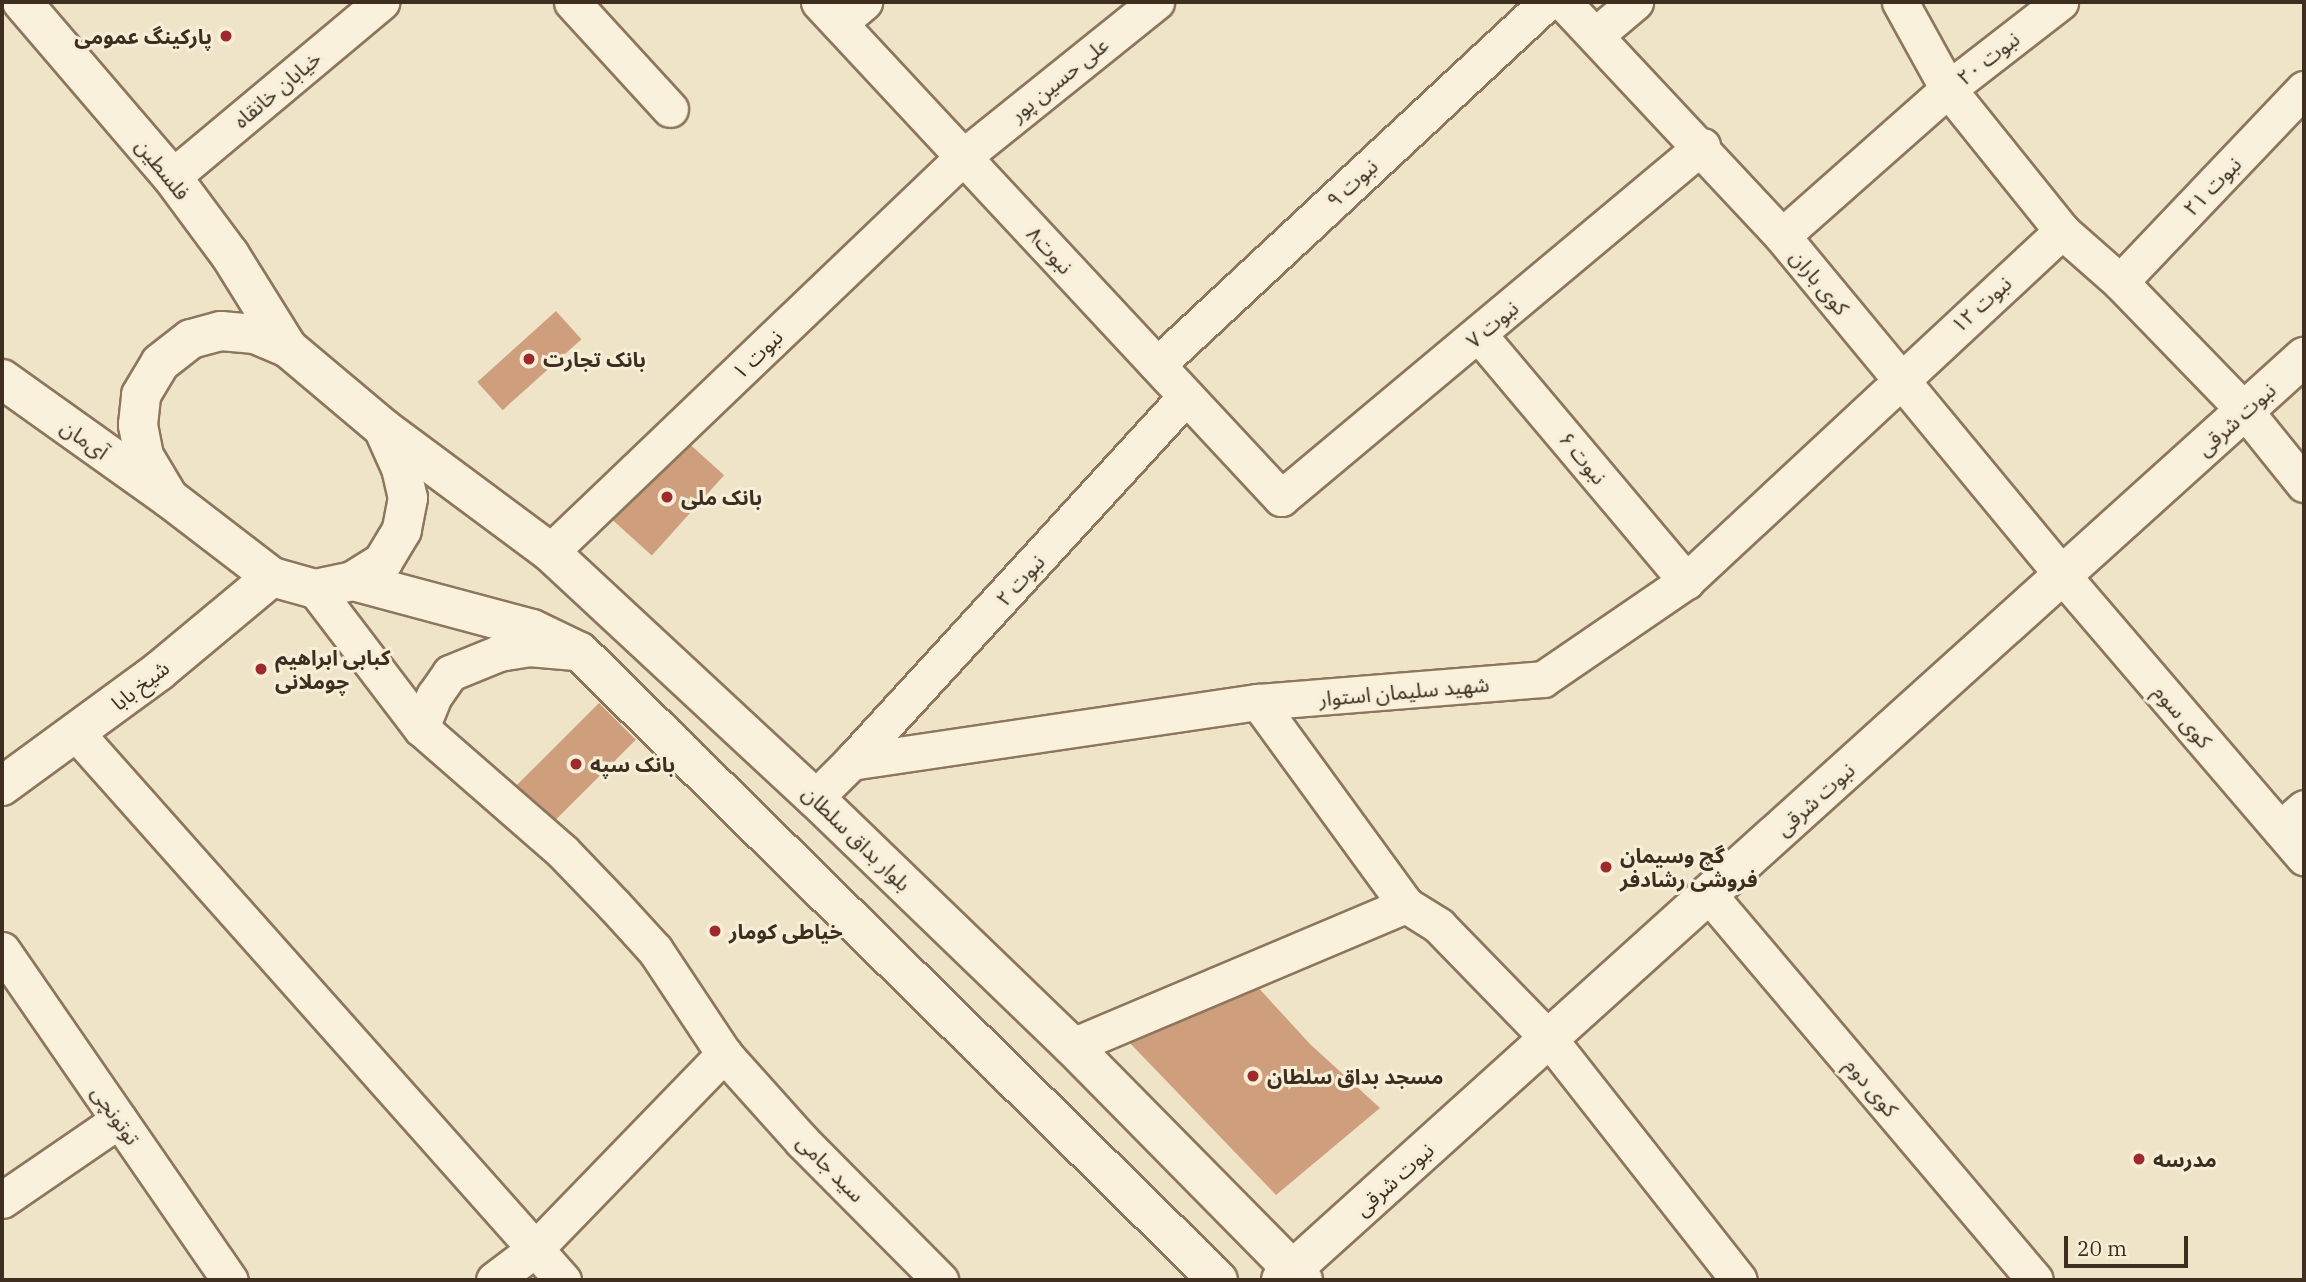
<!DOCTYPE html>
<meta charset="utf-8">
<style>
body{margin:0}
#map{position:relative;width:2306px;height:1282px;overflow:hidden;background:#f0e4c8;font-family:"IBM Plex Serif","Noto Sans Arabic",serif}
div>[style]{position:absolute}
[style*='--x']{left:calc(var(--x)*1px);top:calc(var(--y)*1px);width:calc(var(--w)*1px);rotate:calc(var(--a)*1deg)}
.building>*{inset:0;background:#cf9f7d;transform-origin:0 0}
.roads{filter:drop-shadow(2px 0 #8d765c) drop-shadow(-2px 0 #8d765c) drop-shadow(0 2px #8d765c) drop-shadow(0 -2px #8d765c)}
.minor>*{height:35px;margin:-17.5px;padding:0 17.5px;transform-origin:17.5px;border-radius:17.5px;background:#faf1dc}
.tertiary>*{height:38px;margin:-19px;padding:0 19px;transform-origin:19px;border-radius:19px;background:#faf1dc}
.secondary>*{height:38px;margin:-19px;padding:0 19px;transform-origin:19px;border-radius:19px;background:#faf1dc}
.dots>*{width:19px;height:19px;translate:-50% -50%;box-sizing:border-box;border:4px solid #f7eed8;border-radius:50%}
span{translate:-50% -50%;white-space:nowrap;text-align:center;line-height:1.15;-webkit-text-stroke:6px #f7eed8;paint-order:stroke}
.poi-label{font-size:21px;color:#3d2e20;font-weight:700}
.right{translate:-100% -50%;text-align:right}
.left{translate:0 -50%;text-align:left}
.street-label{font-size:21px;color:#3d2e20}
.frame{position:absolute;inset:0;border:4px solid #3d2e20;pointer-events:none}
.scale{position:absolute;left:2064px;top:1236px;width:124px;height:32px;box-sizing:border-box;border:4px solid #3d2e20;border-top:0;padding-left:9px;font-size:21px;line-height:24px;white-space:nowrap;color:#3d2e20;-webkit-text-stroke:5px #f7eed8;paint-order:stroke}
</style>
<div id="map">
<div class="building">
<div style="left:556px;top:311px;width:38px;height:106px;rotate:48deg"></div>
<div style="left:684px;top:439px;width:54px;height:108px;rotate:42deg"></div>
<div style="left:599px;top:703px;width:52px;height:120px;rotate:45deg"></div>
<div style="clip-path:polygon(1254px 983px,1310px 1044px,1380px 1108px,1276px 1195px,1126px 1039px)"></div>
</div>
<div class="roads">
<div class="minor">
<div style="--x:572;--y:2;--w:145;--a:47.5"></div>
<div style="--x:819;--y:2;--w:678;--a:47.03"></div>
<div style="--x:1281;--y:498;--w:549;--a:-39.9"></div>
<div style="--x:1563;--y:2;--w:320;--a:46.9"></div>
<div style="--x:1782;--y:236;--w:440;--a:50.4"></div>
<div style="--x:2062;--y:575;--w:372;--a:49.4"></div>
<div style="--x:1900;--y:2;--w:99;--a:61.1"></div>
<div style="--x:1948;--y:89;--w:182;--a:51.2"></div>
<div style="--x:2062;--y:231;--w:77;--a:41.3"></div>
<div style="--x:2120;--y:282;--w:180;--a:45.9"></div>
<div style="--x:2245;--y:411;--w:94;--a:51.1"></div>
<div style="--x:839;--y:23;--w:33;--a:-40"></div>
<div style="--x:1597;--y:34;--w:50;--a:-40.1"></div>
<div style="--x:172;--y:177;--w:273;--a:-39.9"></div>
<div style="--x:1782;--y:236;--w:222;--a:-41.5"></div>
<div style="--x:1948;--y:89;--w:142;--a:-37.8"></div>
<div style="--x:2120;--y:282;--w:267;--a:-46.4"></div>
<div style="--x:1479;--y:335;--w:322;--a:49.9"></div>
<div style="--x:1157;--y:365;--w:533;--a:-42.95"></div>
<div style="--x:550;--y:552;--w:571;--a:-43.72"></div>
<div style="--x:963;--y:157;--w:248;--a:-38.8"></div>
<div style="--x:315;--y:589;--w:175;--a:52.7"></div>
<div style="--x:421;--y:728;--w:189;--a:41.1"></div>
<div style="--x:563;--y:852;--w:74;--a:46.1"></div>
<div style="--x:614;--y:905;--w:61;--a:47.7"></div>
<div style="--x:655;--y:950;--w:125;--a:56.4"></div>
<div style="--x:724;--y:1054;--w:117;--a:48.1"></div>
<div style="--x:802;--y:1141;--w:196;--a:45.2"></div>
<div style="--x:1258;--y:702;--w:251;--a:53.9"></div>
<div style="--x:1406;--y:905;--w:39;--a:32"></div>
<div style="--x:1439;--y:926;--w:159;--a:45.8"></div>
<div style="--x:1550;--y:1040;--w:305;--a:51.8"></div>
<div style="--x:421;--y:728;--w:35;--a:-68"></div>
<div style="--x:434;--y:696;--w:28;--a:-55"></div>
<div style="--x:450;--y:673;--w:53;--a:-22.2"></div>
<div style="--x:499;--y:653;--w:30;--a:-9"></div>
<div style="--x:529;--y:648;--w:46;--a:5"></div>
<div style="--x:77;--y:734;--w:731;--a:48.33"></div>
<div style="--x:851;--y:762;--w:496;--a:-47.5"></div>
<div style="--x:815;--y:798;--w:51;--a:-45"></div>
<div style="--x:851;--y:762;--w:411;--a:-8.4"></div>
<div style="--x:1258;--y:702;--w:286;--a:-4.6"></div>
<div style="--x:1543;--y:679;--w:173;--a:-34.4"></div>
<div style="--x:1686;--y:581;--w:514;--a:-42.95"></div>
<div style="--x:2280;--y:829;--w:32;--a:-41"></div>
<div style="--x:1709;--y:895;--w:504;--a:49.74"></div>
<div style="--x:2;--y:950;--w:401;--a:55.4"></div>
<div style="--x:1072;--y:1046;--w:363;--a:-22.9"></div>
<div style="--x:2;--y:1200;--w:142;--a:-34.4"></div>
<div style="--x:494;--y:1280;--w:51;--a:-37.1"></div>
<div style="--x:535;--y:1249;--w:272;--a:-45.9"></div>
</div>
<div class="tertiary">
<div style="--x:2;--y:379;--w:205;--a:35.5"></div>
<div style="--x:2;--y:786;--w:195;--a:-36.2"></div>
<div style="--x:159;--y:671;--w:147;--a:-39.8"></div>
<div style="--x:1281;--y:1280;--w:1378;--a:-42.06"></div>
</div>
<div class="secondary">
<div style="--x:22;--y:2;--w:230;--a:49.4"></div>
<div style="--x:172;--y:177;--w:97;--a:53.4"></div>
<div style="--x:230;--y:255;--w:110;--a:58.1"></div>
<div style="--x:221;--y:331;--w:34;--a:5"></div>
<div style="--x:255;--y:334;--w:36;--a:23"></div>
<div style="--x:288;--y:348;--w:124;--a:40.1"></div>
<div style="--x:383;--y:428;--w:44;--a:65.8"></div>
<div style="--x:401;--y:468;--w:31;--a:77"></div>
<div style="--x:408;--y:498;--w:33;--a:101"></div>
<div style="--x:402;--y:530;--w:37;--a:121"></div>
<div style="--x:383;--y:562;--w:36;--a:148"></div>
<div style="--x:353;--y:581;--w:39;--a:168"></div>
<div style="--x:315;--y:589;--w:45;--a:-164.4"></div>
<div style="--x:272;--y:577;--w:130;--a:-142.5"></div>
<div style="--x:169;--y:498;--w:49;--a:-120.8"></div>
<div style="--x:144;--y:456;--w:32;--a:-101"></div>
<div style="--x:138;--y:425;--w:30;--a:-84"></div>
<div style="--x:141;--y:395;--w:37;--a:-59"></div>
<div style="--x:160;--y:363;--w:39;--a:-38"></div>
<div style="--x:191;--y:339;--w:31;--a:-15"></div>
<div style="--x:383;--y:428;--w:208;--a:36.6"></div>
<div style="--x:550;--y:552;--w:362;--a:42.9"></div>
<div style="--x:815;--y:798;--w:357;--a:44"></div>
<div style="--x:1072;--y:1046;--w:329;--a:45.4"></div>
<div style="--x:353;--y:581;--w:185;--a:15"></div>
<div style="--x:532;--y:629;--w:53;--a:25.6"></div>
<div style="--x:580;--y:652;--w:895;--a:44.55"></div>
</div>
</div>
<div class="dots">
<div style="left:226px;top:36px;background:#9e2a2b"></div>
<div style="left:529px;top:359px;background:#9e2a2b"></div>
<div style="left:667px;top:497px;background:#9e2a2b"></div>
<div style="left:261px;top:669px;background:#9e2a2b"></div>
<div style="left:576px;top:764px;background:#9e2a2b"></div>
<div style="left:1606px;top:867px;background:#9e2a2b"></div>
<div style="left:715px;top:931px;background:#9e2a2b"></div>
<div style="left:1253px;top:1076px;background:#9e2a2b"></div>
<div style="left:2139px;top:1159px;background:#9e2a2b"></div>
</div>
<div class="poi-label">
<span class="right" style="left:212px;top:36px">پارکینگ عمومی</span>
<span class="left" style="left:543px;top:359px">بانک تجارت</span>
<span class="left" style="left:681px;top:497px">بانک ملی</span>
<span class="left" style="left:275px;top:669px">کبابی ابراهیم<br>چوملانی</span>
<span class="left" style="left:590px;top:764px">بانک سپه</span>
<span class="left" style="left:1620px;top:867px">گچ وسیمان<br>فروشی رشادفر</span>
<span class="left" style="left:729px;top:931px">خیاطی کومار</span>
<span class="left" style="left:1267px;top:1076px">مسجد بداق سلطان</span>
<span class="left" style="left:2153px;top:1159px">مدرسه</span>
</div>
<div class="street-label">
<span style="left:1988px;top:58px;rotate:-38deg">نبوت ۲۰</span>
<span style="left:1059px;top:79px;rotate:-39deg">علی حسین پور</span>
<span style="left:277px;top:89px;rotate:-40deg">خیابان خانقاه</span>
<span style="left:163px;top:169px;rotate:51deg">فلسطین</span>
<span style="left:1352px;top:183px;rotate:-43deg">نبوت ۹</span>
<span style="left:2212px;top:186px;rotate:-46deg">نبوت ۲۱</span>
<span style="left:1050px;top:250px;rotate:47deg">نبوت۸</span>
<span style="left:1820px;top:282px;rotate:50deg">کوی باران</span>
<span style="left:1981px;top:304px;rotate:-42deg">نبوت ۱۲</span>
<span style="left:1492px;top:324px;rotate:-40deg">نبوت ۷</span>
<span style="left:757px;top:354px;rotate:-44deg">نبوت ۱</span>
<span style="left:2236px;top:419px;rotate:-42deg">نبوت شرقی</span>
<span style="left:85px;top:439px;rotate:35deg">آی‌مان</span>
<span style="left:1583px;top:458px;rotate:50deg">نبوت ۶</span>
<span style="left:1020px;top:580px;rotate:-48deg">نبوت ۲</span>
<span style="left:140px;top:685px;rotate:-38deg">شیخ بابا</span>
<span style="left:1404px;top:691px;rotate:-5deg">شهید سلیمان استوار</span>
<span style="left:2183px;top:716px;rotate:49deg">کوی سوم</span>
<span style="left:1815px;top:799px;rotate:-42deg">نبوت شرقی</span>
<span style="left:857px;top:838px;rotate:44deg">بلوار بداق سلطان</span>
<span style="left:1872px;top:1087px;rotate:50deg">کوی دوم</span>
<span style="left:116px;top:1115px;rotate:55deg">توتونچی</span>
<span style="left:831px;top:1168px;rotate:45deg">سید جامی</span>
<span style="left:1394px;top:1179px;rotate:-42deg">نبوت شرقی</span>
</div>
<div class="frame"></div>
<div class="scale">20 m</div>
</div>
